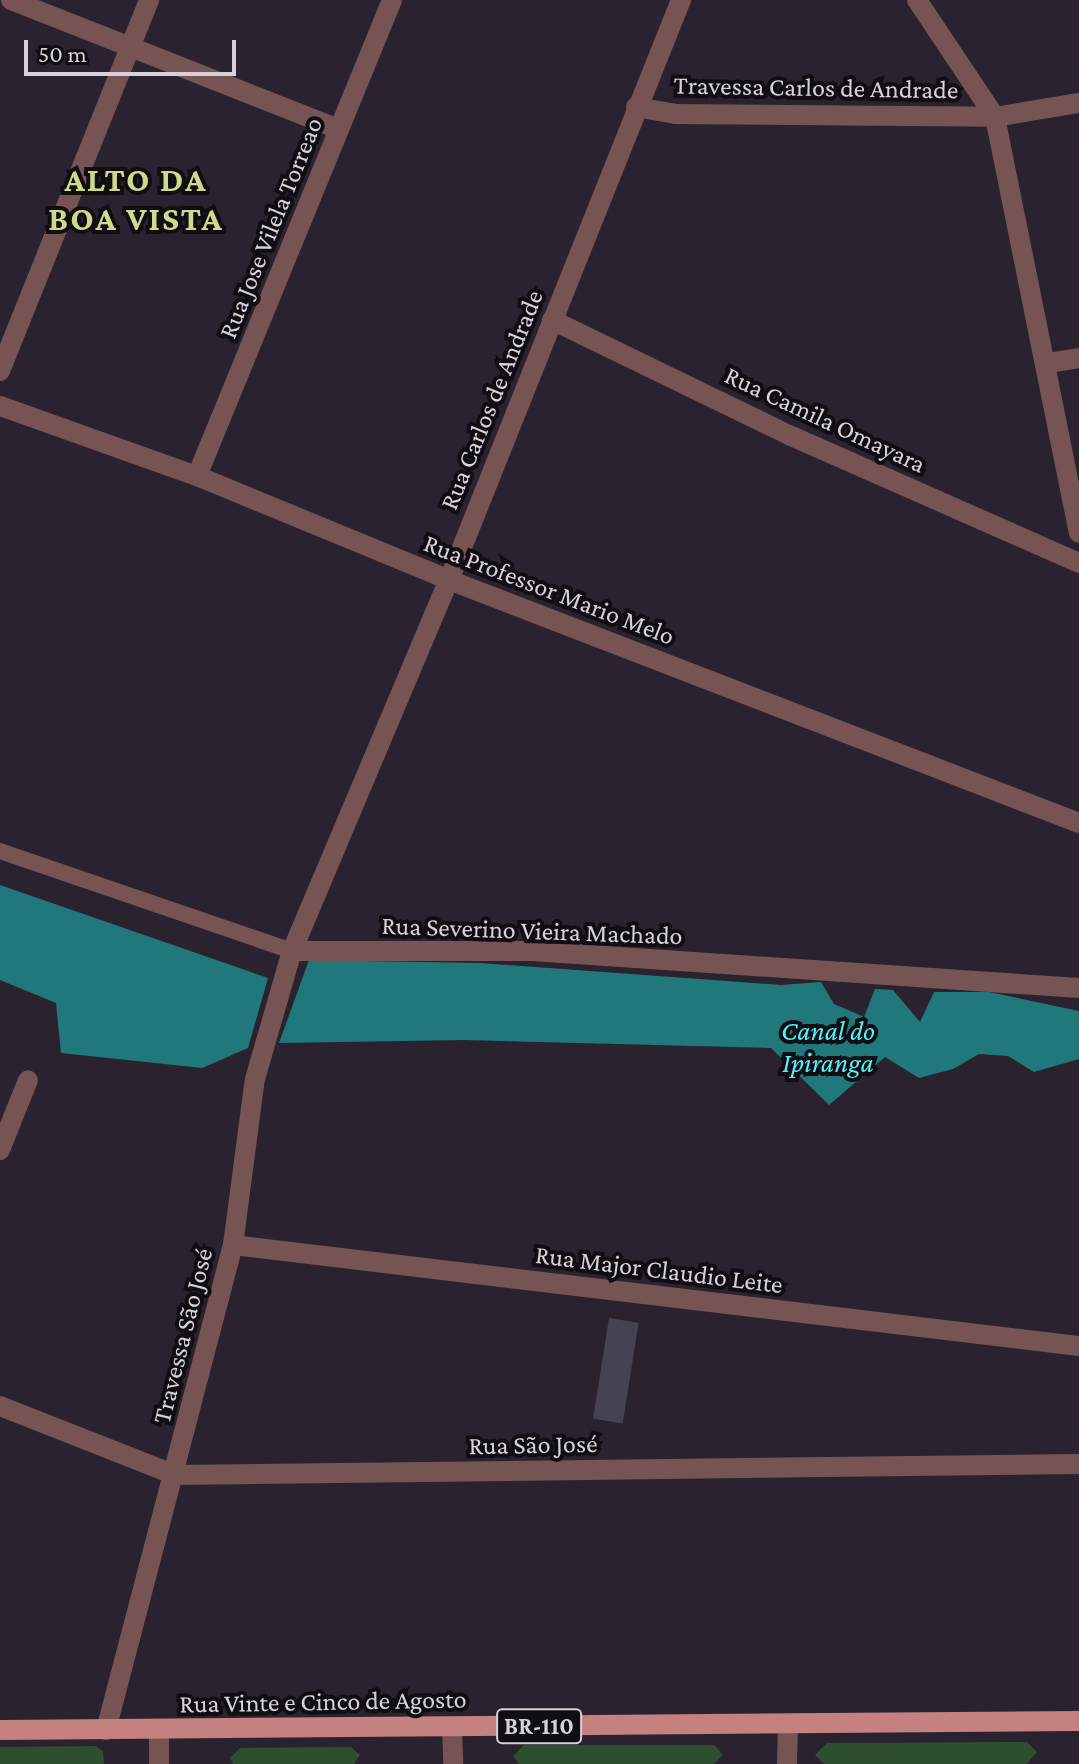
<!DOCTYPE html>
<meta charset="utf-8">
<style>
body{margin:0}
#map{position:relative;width:1079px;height:1764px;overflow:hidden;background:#2a222e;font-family:"Crimson Pro",serif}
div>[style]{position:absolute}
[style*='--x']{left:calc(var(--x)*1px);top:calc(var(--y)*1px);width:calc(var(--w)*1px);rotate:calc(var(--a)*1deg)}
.green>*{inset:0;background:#2d4f30}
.water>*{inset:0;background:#21787b}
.building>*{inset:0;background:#454351;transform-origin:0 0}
.service>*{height:16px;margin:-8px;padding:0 8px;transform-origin:8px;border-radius:8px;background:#755453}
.minor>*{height:20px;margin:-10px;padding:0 10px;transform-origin:10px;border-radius:10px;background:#755453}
.primary>*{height:20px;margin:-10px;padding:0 10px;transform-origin:10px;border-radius:10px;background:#c4817f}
span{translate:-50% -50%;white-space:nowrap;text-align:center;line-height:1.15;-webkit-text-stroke:8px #110d12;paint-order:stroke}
.shield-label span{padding:2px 6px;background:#110d12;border:2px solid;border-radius:6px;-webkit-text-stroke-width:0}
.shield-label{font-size:24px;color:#d7d1d9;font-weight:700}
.street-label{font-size:26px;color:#d7d1d9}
.water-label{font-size:28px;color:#55f1f8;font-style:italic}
.district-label{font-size:34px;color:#d0d98b;font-weight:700;letter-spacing:2px}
.scale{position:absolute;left:24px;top:40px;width:212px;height:36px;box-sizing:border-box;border:4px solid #d7d1d9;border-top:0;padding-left:10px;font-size:24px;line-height:28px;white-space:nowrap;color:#d7d1d9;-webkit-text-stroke:6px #110d12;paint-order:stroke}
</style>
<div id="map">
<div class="green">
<div style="clip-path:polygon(1027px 1742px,1037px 1752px,1027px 1764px,824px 1764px,815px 1755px,827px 1743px)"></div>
<div style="clip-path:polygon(524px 1745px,714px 1745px,723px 1755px,714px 1764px,519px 1764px,513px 1756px)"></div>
<div style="clip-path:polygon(96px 1746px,103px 1751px,104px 1764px,0 1764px,0 1747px)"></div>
<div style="clip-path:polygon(351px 1747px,360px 1755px,354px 1764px,233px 1764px,230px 1758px,240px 1748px)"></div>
</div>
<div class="water">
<div style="clip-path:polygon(0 885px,268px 978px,248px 1048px,202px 1068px,61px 1053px,56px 1003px,0 980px)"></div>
<div style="clip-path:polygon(309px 960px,480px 963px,781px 985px,821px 982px,834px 1004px,864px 1017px,875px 989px,893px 990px,920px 1022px,934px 992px,989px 992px,1079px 1011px,1079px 1059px,1034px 1072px,1008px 1056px,979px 1054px,953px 1069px,919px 1078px,885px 1057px,829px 1105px,771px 1048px,464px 1040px,279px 1043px)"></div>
</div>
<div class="building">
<div style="left:609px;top:1318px;width:30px;height:102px;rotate:9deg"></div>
</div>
<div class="service">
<div style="--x:0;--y:851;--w:309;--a:18.9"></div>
</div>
<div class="minor">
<div style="--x:11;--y:0;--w:352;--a:21.5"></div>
<div style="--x:917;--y:0;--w:141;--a:56.3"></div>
<div style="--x:995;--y:117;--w:424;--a:78.6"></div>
<div style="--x:636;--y:107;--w:40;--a:10"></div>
<div style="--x:675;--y:114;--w:320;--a:0.5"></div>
<div style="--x:995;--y:117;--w:85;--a:-9.5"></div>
<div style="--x:552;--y:320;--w:263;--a:25.9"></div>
<div style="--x:789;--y:435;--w:317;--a:23.8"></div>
<div style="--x:1048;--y:363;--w:31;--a:-9"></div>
<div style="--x:0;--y:371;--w:400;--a:-68.1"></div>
<div style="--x:0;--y:406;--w:209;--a:19.6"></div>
<div style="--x:197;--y:476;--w:273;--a:22.4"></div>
<div style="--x:449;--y:580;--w:675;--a:21.09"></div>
<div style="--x:197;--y:476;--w:514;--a:-67.72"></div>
<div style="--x:292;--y:951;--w:240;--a:0"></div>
<div style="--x:532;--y:951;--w:548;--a:3.87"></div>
<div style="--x:0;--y:1150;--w:75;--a:-68.2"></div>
<div style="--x:233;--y:1245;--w:852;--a:6.81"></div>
<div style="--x:0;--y:1406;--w:188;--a:21.5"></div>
<div style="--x:175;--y:1475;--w:904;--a:-0.7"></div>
<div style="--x:452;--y:1727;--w:37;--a:88"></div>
<div style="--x:106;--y:1730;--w:501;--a:-75.33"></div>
<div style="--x:233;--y:1245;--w:167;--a:-82.5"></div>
<div style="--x:255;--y:1079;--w:133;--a:-73.9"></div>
<div style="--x:292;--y:951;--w:403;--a:-67.1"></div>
<div style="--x:449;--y:580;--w:625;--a:-68.2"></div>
<div style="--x:159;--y:1730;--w:34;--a:90"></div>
<div style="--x:787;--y:1764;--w:40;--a:-88.6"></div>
</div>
<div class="primary">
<div style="--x:0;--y:1730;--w:1079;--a:-0.48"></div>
</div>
<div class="shield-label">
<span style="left:539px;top:1726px">BR-110</span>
</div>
<div class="street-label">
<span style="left:816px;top:88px;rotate:1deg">Travessa Carlos de Andrade</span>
<span style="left:271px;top:228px;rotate:-68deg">Rua Jose Vilela Torreao</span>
<span style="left:492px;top:400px;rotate:-68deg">Rua Carlos de Andrade</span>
<span style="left:825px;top:420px;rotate:25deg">Rua Camila Omayara</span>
<span style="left:549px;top:590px;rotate:21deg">Rua Professor Mario Melo</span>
<span style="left:532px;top:931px;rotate:2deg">Rua Severino Vieira Machado</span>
<span style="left:659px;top:1270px;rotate:7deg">Rua Major Claudio Leite</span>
<span style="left:183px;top:1336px;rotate:-76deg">Travessa São José</span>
<span style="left:533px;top:1445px;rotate:-1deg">Rua São José</span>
<span style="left:323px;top:1702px;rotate:-1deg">Rua Vinte e Cinco de Agosto</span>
</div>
<div class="water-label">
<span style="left:828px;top:1047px">Canal do<br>Ipiranga</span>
</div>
<div class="district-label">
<span style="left:136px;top:199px">ALTO DA<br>BOA VISTA</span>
</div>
<div class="scale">50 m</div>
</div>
